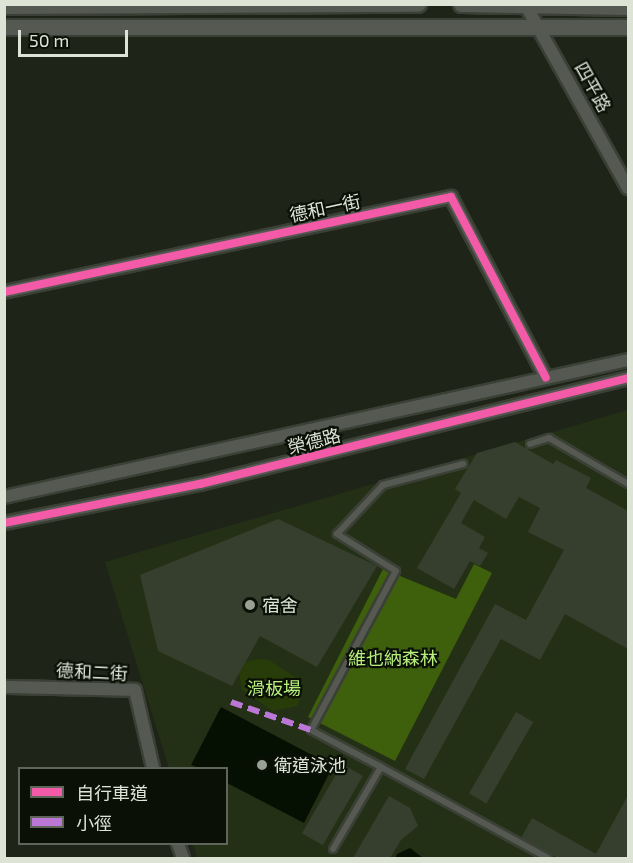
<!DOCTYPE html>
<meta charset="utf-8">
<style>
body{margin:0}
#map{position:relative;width:633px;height:863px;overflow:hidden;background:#1e2418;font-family:"Exo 2","Noto Sans TC",sans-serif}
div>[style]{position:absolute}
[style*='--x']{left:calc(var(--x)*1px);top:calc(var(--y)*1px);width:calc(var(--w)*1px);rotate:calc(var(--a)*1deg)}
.built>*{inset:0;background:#233016}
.green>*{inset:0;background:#273c08}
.forest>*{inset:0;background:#3e5f0b}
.water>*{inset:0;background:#061002}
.building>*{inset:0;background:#363f2d;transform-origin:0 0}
.roads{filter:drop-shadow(2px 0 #3b4036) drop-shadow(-2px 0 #3b4036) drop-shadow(0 2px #3b4036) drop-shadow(0 -2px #3b4036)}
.service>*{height:6px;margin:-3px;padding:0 3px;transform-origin:3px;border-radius:3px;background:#555951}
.minor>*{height:12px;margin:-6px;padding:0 6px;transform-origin:6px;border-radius:6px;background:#555951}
.tertiary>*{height:15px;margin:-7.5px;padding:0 7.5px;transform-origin:7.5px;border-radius:7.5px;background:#555951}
.quiet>*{height:6px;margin-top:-3px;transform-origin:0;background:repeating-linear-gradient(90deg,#ba77d6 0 12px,transparent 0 18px)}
.cycleway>*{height:8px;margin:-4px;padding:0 4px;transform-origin:4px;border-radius:4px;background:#f35aa7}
.dots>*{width:16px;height:16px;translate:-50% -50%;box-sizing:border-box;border:3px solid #0b1007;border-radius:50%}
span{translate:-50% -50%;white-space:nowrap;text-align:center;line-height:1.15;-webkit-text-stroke:4.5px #0b1007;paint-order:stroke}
.street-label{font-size:18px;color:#dde4d6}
.poi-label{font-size:18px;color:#dde4d6}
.left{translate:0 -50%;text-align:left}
.park-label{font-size:18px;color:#b7ee7e}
.frame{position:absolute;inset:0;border:6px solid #dde4d6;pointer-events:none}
.legend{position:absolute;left:18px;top:767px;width:210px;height:78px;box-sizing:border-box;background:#0b1007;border:2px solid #5f655a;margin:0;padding:8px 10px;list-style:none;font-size:18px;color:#dde4d6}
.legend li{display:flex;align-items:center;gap:12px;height:30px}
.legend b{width:30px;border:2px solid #5f655a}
.scale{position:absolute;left:18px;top:30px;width:110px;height:27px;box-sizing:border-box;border:3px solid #dde4d6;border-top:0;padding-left:8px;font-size:18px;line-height:21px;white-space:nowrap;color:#dde4d6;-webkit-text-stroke:4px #0b1007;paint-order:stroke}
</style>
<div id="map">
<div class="built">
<div style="clip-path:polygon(628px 410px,628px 858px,197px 858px,193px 844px,226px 844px,226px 768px,169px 768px,105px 562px)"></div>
</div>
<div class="green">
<div style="clip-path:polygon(259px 659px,269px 660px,297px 678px,304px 687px,297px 706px,273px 711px,242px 690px,239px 673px,245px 662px)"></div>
</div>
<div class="forest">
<div style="clip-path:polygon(474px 564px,492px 573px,395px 761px,308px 717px,383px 569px,456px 599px)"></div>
</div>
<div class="water">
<div style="clip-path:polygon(221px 707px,333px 766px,304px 823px,227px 783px,226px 768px,199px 768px,191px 765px)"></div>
<div style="clip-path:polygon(410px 848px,423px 858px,395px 858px,397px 854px)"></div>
</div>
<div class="building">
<div style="clip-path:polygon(515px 442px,553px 464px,556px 460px,591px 478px,586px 488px,628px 511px,628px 649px,565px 614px,540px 660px,501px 639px,424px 779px,405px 769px,495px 604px,526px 620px,564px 550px,528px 532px,540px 508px,519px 497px,506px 519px,474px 500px,461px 523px,485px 537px,479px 548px,488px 553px,480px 566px,470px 561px,454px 589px,417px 568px,461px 493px,455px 489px,477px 453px)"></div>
<div style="clip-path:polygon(278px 519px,377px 566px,317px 667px,260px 636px,232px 686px,158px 651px,140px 575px)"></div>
<div style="left:516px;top:712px;width:20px;height:94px;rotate:30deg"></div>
<div style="left:342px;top:764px;width:24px;height:80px;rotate:30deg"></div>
<div style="clip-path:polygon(628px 795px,628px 858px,558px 858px,521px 838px,532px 818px,596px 854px)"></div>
<div style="clip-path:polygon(389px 796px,410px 808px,418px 826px,401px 840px,390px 858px,353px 858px)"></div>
</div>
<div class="roads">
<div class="service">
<div style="--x:530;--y:444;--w:20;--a:-18"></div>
<div style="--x:549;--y:438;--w:91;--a:30.2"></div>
<div style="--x:381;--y:767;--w:79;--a:-152.1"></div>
<div style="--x:311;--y:730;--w:180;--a:-61.9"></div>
<div style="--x:396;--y:571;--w:70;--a:-147.9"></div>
<div style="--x:337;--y:534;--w:67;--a:-46.8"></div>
<div style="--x:383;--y:485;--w:83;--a:-14.7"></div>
<div style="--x:333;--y:849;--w:95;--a:-59.7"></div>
<div style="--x:381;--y:767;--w:190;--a:28.6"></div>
</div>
<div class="minor">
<div style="--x:525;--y:4;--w:211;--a:60.8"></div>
<div style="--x:4;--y:292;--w:457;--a:-12"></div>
<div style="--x:451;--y:197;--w:204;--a:62.3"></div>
<div style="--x:4;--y:497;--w:639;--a:-12.38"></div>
<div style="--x:4;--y:523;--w:200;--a:-11.3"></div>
<div style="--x:200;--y:484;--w:441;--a:-13.9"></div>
<div style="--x:4;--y:687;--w:131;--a:1.3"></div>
<div style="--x:135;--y:690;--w:80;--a:77"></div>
<div style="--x:178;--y:844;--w:15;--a:70"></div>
</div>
<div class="tertiary">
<div style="--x:461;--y:4;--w:167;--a:1"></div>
<div style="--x:4;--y:6;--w:414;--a:-0.3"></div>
<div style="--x:4;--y:27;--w:624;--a:0"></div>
</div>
</div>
<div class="quiet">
<div style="--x:231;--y:702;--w:85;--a:19.3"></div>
</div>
<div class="cycleway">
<div style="--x:4;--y:292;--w:457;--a:-12"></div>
<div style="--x:451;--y:197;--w:204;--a:62.3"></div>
<div style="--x:4;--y:523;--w:200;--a:-11.3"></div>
<div style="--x:200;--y:484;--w:441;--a:-13.9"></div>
</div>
<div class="dots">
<div style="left:250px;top:605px;background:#9aa194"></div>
<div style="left:262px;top:765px;background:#9aa194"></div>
</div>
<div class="street-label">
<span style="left:593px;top:87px;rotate:61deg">四平路</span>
<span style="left:325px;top:208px;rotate:-12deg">德和一街</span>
<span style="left:314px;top:441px;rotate:-14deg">榮德路</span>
<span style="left:92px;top:672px;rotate:3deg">德和二街</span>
</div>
<div class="poi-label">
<span class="left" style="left:262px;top:605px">宿舍</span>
<span class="left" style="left:274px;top:765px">衛道泳池</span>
</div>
<div class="park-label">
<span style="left:393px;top:658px">維也納森林</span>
<span style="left:274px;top:688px">滑板場</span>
</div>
<div class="frame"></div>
<ul class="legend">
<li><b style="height:8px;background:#f35aa7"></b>自行車道</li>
<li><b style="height:8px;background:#ba77d6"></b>小徑</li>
</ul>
<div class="scale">50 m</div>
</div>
